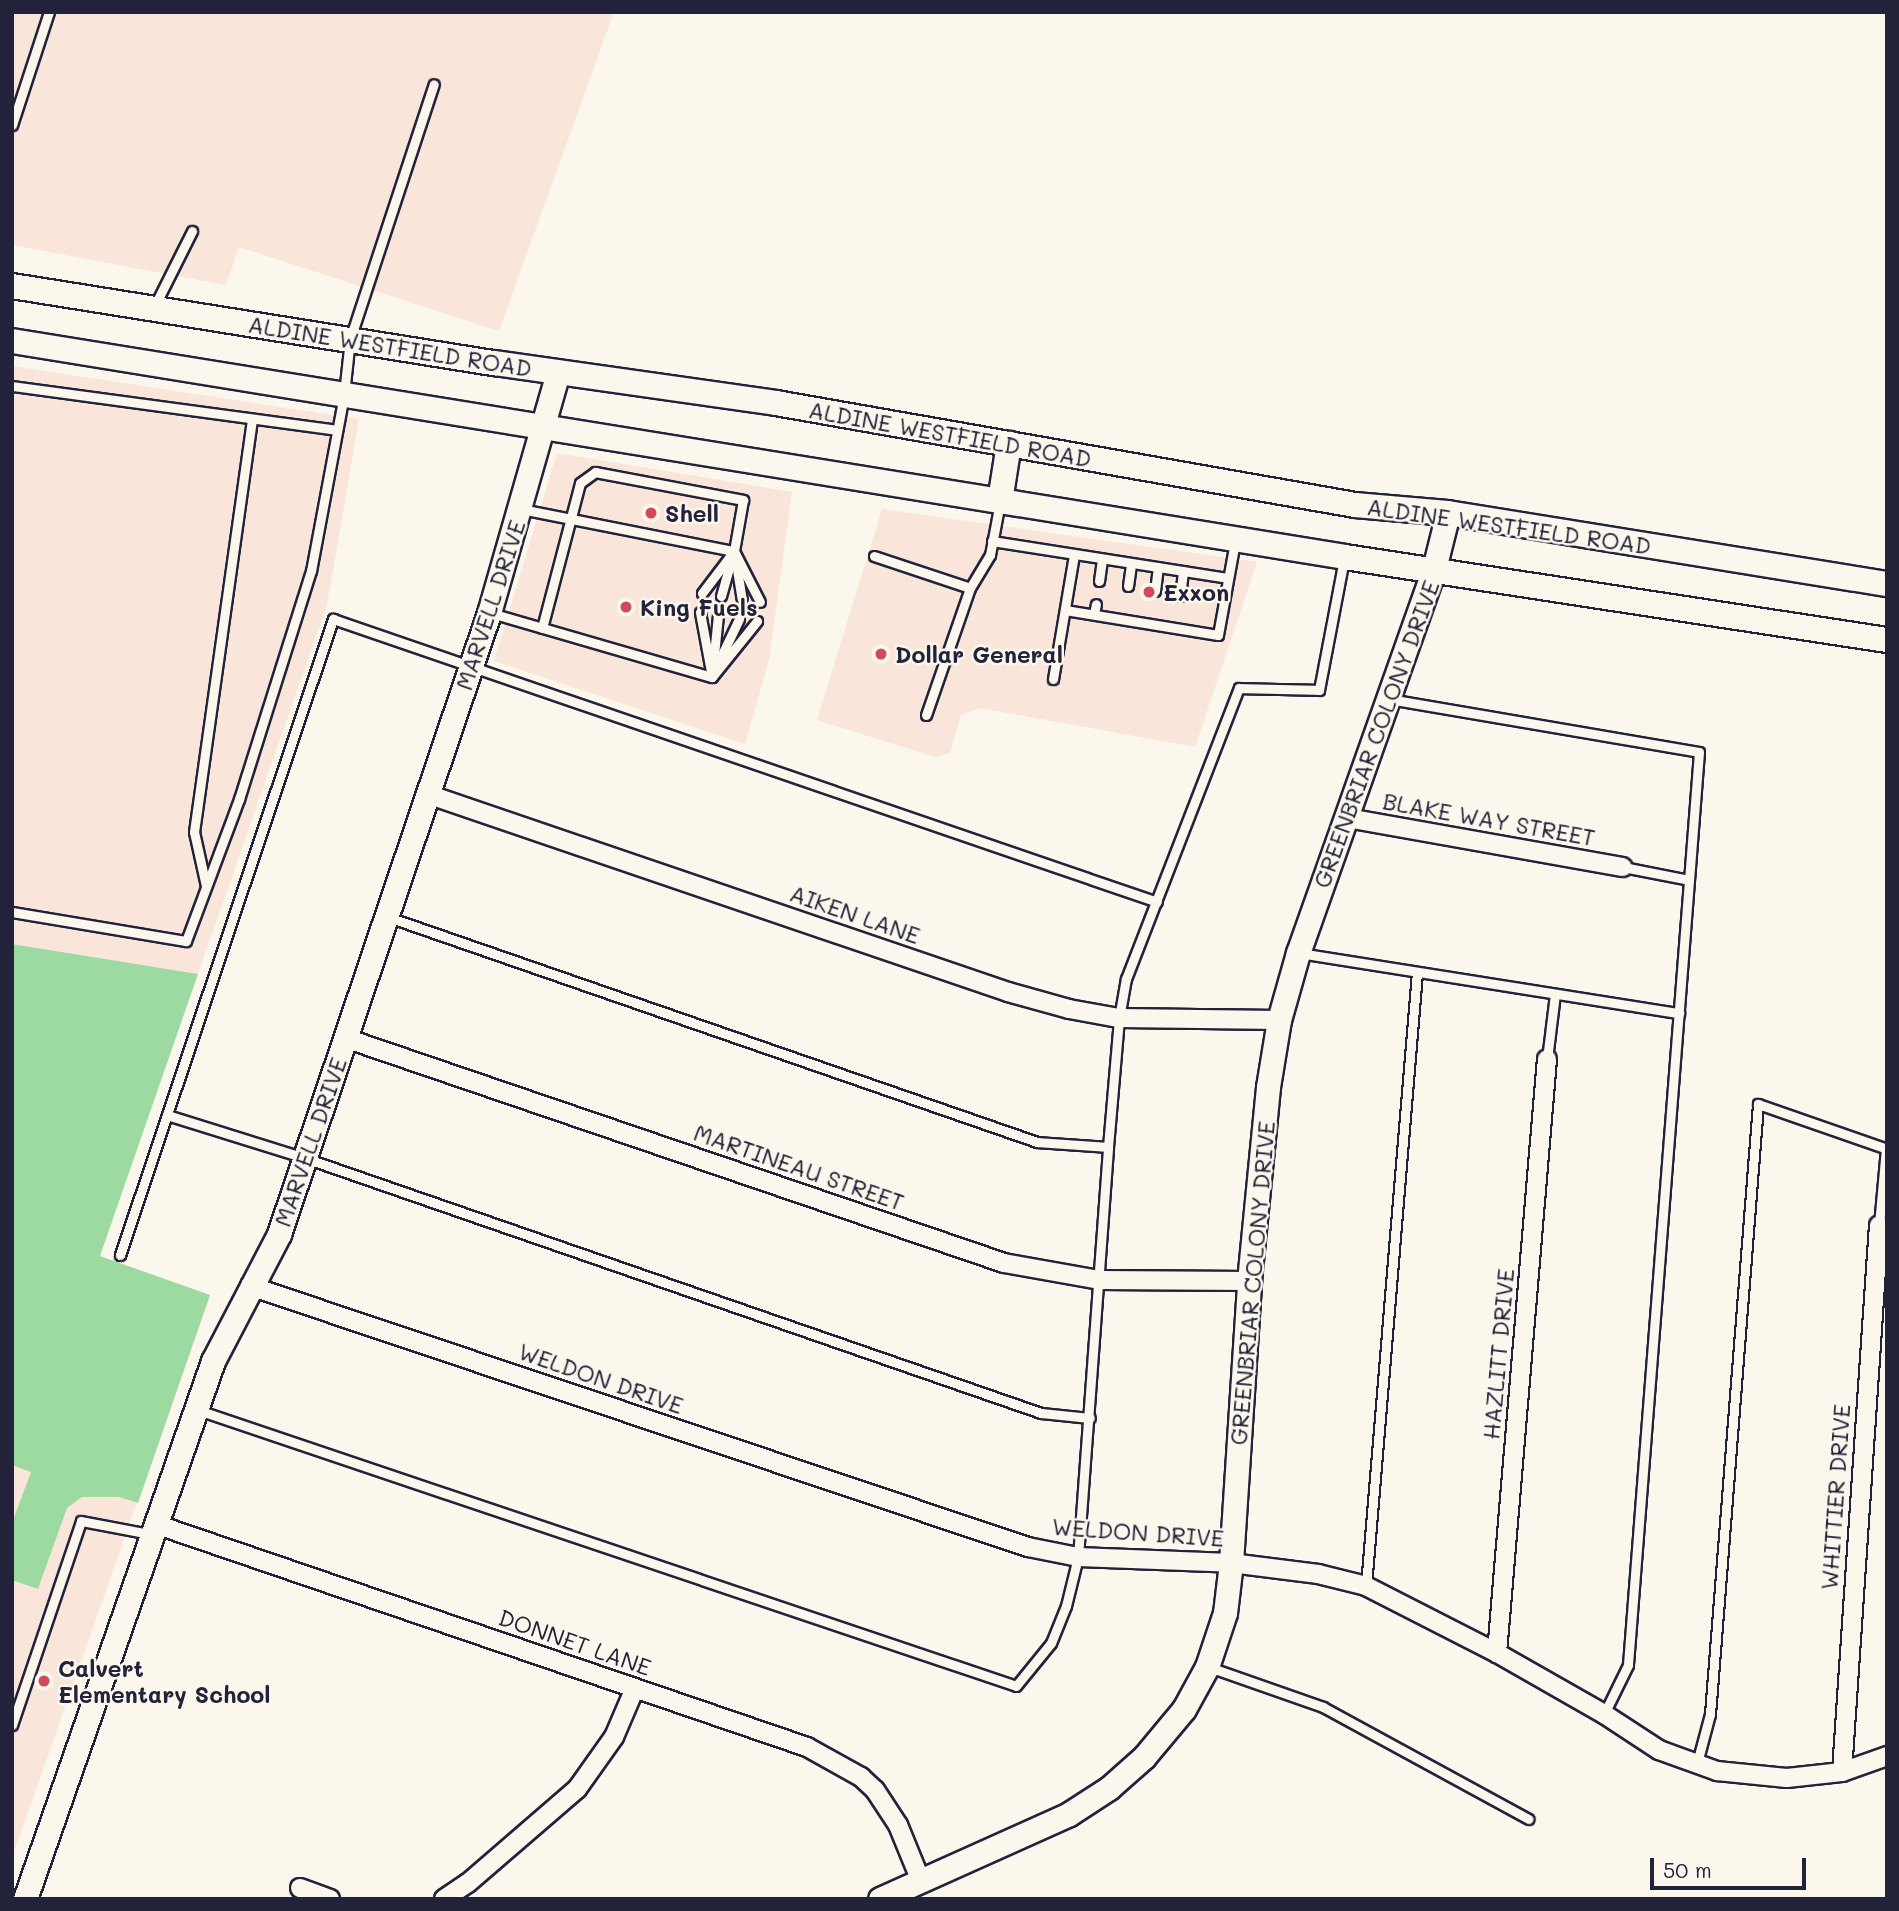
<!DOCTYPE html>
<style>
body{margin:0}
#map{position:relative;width:1899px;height:1911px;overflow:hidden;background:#fbf7ec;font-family:Mali,sans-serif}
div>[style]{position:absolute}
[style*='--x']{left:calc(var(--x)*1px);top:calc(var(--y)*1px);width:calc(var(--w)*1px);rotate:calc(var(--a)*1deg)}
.built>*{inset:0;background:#f9e5d9}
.green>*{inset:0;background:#9cdaa2}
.roads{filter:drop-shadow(2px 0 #22223b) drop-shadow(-2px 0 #22223b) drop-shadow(0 2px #22223b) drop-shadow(0 -2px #22223b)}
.service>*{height:9px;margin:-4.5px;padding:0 4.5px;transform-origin:4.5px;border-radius:4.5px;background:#fbf7ec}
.minor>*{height:18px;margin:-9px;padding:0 9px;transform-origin:9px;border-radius:9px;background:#fbf7ec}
.tertiary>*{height:23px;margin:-11.5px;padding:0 11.5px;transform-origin:11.5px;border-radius:11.5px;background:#fbf7ec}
.secondary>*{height:24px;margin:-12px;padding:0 12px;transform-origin:12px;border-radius:12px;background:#fbf7ec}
.dots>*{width:19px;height:19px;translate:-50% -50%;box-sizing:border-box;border:4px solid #fbf7ec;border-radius:50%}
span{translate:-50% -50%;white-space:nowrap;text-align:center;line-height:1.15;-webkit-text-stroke:5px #fbf7ec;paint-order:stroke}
.street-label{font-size:23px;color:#22223b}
.poi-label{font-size:23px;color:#22223b;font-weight:700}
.left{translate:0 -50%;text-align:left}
.frame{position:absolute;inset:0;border:14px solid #22223b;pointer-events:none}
.scale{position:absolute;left:1650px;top:1858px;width:156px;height:32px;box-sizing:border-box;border:4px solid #22223b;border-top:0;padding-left:9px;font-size:21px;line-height:24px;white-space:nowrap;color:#22223b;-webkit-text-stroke:5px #fbf7ec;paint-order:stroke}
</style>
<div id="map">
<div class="built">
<div style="clip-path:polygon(12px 12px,614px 12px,499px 331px,239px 247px,226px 285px,12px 245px)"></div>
<div style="clip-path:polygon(12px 366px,359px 419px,327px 605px,198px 974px,12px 944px)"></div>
<div style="clip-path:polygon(557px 453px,792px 492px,769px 660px,745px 744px,494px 661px)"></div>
<div style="clip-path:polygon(882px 509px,1257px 562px,1195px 747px,980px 708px,961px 715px,950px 753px,935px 757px,817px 720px)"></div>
<div style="clip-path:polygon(12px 1226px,210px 1295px,12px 1858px)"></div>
</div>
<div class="green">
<div style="clip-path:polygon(12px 944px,198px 974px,100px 1256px,210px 1295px,138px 1503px,119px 1497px,82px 1497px,67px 1508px,38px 1589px,12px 1580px,12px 1523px,31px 1472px,12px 1465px)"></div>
</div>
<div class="roads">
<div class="service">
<div style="--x:12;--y:125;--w:119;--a:-71.9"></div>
<div style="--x:154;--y:307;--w:85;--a:-63.4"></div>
<div style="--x:12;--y:386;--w:328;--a:7.7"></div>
<div style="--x:521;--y:509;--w:217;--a:11.2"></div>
<div style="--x:734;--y:551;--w:53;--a:127.3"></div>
<div style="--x:992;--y:541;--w:238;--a:8.9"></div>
<div style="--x:874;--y:556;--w:101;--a:18.4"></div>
<div style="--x:736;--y:563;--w:36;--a:81"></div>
<div style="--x:1099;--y:581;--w:22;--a:-82"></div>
<div style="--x:1128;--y:586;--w:22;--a:-82"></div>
<div style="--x:1155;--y:591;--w:24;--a:-83"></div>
<div style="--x:721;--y:596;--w:41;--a:-74.2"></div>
<div style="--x:1180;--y:596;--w:25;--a:-83"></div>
<div style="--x:1065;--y:610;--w:155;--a:9.3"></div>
<div style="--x:1218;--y:635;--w:96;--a:-79.7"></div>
<div style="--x:491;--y:613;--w:230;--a:16.2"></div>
<div style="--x:712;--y:677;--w:66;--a:-100.5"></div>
<div style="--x:1094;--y:614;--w:10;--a:-79"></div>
<div style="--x:542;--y:628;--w:150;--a:-75.3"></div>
<div style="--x:580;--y:483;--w:19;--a:-36"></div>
<div style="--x:595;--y:472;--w:151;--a:10.7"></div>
<div style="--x:743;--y:500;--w:52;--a:100"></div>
<div style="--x:734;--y:551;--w:57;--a:63"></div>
<div style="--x:718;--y:663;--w:49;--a:-64.5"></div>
<div style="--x:713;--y:665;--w:50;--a:-84.3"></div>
<div style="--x:712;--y:677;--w:72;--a:-51.2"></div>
<div style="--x:1053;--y:679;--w:126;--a:-80.4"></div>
<div style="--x:1389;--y:699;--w:314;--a:9.7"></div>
<div style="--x:1699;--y:752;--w:916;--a:94.45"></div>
<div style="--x:1628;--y:1665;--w:55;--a:116.1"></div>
<div style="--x:926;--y:715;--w:134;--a:-70.9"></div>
<div style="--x:970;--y:588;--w:39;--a:-59"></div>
<div style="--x:990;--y:555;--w:54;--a:-79.3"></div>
<div style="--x:1623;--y:867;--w:67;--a:11.1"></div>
<div style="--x:206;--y:886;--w:55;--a:-102.5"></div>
<div style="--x:194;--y:832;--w:416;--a:-82"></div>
<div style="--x:12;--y:912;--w:176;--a:9.5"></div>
<div style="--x:186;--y:941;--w:152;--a:-69.5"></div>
<div style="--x:239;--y:799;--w:239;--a:-72.5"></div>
<div style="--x:311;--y:571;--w:180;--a:-79.4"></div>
<div style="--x:344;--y:394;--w:55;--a:-83.8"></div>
<div style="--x:350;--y:339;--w:268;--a:-71.8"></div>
<div style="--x:388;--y:917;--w:687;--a:19.12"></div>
<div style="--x:1037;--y:1142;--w:71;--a:4"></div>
<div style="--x:1299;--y:953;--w:385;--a:9"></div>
<div style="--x:1547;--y:1059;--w:65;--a:-83"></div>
<div style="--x:167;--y:1115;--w:145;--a:17.3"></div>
<div style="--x:305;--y:1158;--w:779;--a:19.11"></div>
<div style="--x:1041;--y:1413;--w:49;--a:5.8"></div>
<div style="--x:1879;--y:1225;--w:77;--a:-84.8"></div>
<div style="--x:120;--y:1255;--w:671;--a:-71.48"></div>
<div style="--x:333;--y:619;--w:871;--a:18.95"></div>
<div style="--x:198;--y:1410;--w:863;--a:18.64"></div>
<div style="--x:1016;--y:1686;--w:55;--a:-50.9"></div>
<div style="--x:1051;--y:1643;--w:40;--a:-68"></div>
<div style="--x:1066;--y:1606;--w:50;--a:-76.2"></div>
<div style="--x:1078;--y:1557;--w:411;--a:-85.8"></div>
<div style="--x:1108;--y:1147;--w:129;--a:-85.1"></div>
<div style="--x:1119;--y:1018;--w:40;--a:-80"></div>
<div style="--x:1126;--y:979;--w:312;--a:-68.8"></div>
<div style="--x:1239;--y:688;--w:80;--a:1.4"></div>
<div style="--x:1319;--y:690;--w:133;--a:-79.2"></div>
<div style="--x:1366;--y:1586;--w:616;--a:-85.25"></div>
<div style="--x:1209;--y:1667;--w:121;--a:19.3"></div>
<div style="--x:1323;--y:1707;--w:234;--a:28.6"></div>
<div style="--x:12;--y:1725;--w:215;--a:-71.3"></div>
<div style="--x:81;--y:1521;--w:70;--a:10.7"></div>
<div style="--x:1697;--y:1763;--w:51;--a:-75.1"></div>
<div style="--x:1710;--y:1714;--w:612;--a:-85.5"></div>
<div style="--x:1758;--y:1104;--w:137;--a:19.2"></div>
</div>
<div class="minor">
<div style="--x:427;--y:794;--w:614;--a:18.82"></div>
<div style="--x:1008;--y:992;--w:63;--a:15.6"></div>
<div style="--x:1069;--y:1009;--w:51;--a:10.2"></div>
<div style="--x:1119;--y:1018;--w:160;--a:0.7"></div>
<div style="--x:1347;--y:818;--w:280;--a:10.1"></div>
<div style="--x:345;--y:1038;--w:696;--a:18.85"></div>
<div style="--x:1004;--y:1263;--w:97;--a:10.1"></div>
<div style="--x:1099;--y:1280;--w:150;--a:0.4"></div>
<div style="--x:250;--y:1286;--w:821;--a:18.55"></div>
<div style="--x:1028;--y:1547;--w:51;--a:11.3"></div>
<div style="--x:1078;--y:1557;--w:153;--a:2.2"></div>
<div style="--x:1231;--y:1563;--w:88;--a:7.2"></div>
<div style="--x:1318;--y:1574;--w:49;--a:14"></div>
<div style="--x:1366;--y:1586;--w:147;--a:27.1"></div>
<div style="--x:1497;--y:1653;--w:123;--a:29.7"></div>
<div style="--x:1604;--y:1714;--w:66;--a:33.2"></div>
<div style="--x:1659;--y:1750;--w:62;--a:19.9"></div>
<div style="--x:1717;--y:1771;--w:70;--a:5.7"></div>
<div style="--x:1787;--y:1778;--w:55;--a:-6.2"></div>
<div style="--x:1842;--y:1772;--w:48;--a:-19.6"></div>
<div style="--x:155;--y:1524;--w:689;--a:18.88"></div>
<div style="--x:807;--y:1747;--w:62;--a:29.1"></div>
<div style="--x:861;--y:1777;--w:19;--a:43"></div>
<div style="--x:875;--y:1790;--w:42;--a:56.7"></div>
<div style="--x:898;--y:1825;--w:58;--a:67.8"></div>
<div style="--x:1497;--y:1653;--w:596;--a:-85.19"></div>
<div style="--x:1842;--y:1772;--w:548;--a:-86.13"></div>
<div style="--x:300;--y:1888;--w:32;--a:20"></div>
<div style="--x:444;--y:1899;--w:29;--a:-34"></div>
<div style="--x:468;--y:1883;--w:144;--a:-40.8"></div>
<div style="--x:577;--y:1789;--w:64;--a:-54.6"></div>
<div style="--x:614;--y:1737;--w:53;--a:-66.8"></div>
</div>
<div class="tertiary">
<div style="--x:25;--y:1899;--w:570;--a:-70.74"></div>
<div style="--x:213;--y:1361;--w:143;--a:-62.5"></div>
<div style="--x:279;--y:1234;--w:656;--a:-71.32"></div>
<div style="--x:489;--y:613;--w:251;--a:-74"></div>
<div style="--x:880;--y:1899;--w:207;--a:-24.2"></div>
<div style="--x:1069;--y:1814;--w:48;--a:-33"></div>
<div style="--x:1109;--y:1788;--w:47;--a:-41.5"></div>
<div style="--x:1144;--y:1757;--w:62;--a:-50.2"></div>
<div style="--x:1184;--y:1709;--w:48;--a:-61.3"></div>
<div style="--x:1207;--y:1667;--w:57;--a:-71.6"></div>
<div style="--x:1225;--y:1613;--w:50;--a:-83.2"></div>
<div style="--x:1231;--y:1563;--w:283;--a:-86.3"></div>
<div style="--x:1249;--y:1281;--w:195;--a:-84.4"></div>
<div style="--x:1268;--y:1087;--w:68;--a:-80.7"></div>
<div style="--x:1279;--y:1020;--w:70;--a:-74.2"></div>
<div style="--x:1298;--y:953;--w:407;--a:-70.5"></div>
<div style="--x:1434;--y:569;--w:58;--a:-76"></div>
</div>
<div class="secondary">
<div style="--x:12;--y:286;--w:489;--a:9.1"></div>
<div style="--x:495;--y:363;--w:284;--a:8.1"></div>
<div style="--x:776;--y:403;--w:588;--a:9.99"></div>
<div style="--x:1355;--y:505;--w:93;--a:4.9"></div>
<div style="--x:1448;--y:513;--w:445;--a:9.2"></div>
<div style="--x:12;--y:341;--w:1350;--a:9.2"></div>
<div style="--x:1345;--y:557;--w:548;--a:8.71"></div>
<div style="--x:1000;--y:501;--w:58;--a:-81"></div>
</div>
</div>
<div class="dots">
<div style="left:651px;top:513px;background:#d1495b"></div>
<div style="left:1149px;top:592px;background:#d1495b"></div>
<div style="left:626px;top:607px;background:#d1495b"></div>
<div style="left:881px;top:654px;background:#d1495b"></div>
<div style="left:44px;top:1681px;background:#d1495b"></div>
</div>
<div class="street-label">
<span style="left:390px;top:346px;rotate:9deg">ALDINE WESTFIELD ROAD</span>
<span style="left:950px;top:434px;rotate:10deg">ALDINE WESTFIELD ROAD</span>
<span style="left:1509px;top:526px;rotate:8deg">ALDINE WESTFIELD ROAD</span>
<span style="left:490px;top:605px;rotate:-72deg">MARVELL DRIVE</span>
<span style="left:1376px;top:734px;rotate:-70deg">GREENBRIAR COLONY DRIVE</span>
<span style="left:1489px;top:819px;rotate:10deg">BLAKE WAY STREET</span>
<span style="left:855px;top:914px;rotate:19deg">AIKEN LANE</span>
<span style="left:310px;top:1142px;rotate:-71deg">MARVELL DRIVE</span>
<span style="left:799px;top:1167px;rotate:19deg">MARTINEAU STREET</span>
<span style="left:1252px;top:1283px;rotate:-85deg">GREENBRIAR COLONY DRIVE</span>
<span style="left:1498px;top:1354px;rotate:-85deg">HAZLITT DRIVE</span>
<span style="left:601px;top:1378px;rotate:19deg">WELDON DRIVE</span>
<span style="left:1835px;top:1497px;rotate:-86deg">WHITTIER DRIVE</span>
<span style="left:1138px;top:1532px;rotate:4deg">WELDON DRIVE</span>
<span style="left:575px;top:1642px;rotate:19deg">DONNET LANE</span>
</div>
<div class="poi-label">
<span class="left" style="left:665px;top:513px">Shell</span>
<span class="left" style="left:1163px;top:592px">Exxon</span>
<span class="left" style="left:640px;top:607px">King Fuels</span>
<span class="left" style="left:895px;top:654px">Dollar General</span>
<span class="left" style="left:58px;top:1681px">Calvert<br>Elementary School</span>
</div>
<div class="frame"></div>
<div class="scale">50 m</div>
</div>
